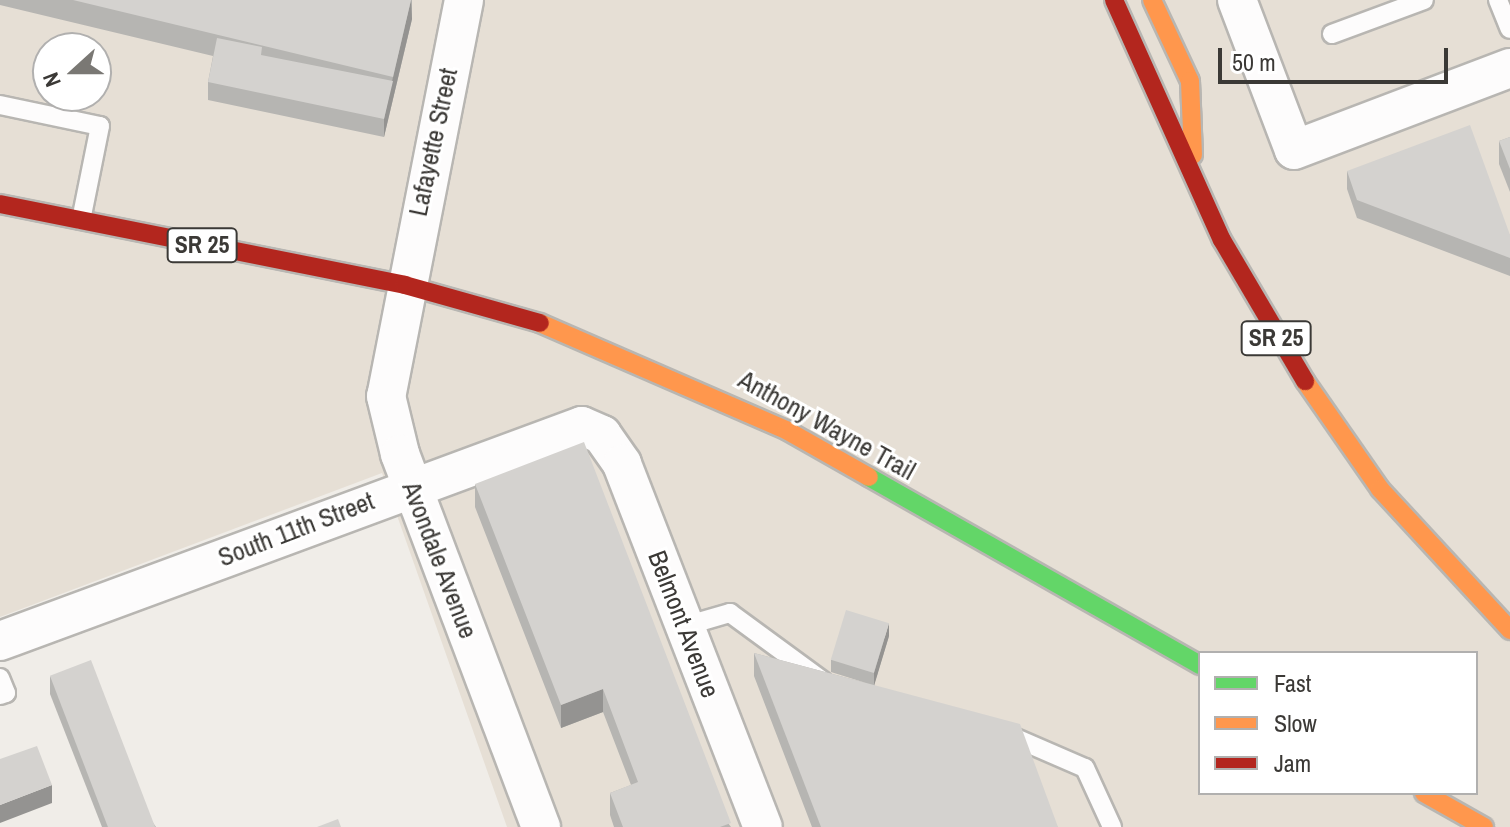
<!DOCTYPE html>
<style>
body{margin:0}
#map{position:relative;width:1510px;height:827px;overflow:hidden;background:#f0ede8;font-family:"Archivo Narrow",sans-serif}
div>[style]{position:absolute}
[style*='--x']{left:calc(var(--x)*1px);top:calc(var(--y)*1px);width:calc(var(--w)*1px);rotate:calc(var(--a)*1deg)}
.built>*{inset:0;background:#e6dfd5}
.roads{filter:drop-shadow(2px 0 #b8b6b2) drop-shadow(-2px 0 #b8b6b2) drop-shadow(0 2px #b8b6b2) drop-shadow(0 -2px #b8b6b2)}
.lane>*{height:18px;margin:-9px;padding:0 9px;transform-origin:9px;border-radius:9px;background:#fdfcfc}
.street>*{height:38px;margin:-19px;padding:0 19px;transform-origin:19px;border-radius:19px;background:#fdfcfc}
.fast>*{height:18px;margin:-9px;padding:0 9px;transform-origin:9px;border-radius:9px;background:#63d668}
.slow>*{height:18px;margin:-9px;padding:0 9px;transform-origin:9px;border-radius:9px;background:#ff974d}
.jam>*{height:18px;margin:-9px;padding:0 9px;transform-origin:9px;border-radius:9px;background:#b3261e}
.wall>*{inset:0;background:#b6b5b2}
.shaded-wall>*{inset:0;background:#949391}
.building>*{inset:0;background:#d4d2cf;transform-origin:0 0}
span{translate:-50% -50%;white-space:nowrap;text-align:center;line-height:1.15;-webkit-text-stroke:6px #fff;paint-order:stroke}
.shield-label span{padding:2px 6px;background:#fff;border:2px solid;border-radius:6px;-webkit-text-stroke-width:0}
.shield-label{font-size:24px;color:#3b3936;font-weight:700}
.street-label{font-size:26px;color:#3b3936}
.legend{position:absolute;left:1198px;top:651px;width:280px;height:144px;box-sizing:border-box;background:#fff;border:2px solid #b1b0af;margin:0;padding:10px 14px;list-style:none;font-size:24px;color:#3b3936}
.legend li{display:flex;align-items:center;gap:16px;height:40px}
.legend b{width:40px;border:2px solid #b1b0af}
.north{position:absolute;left:32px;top:32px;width:80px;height:80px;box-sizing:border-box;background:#fff;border:2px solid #b1b0af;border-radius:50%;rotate:249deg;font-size:22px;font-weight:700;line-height:32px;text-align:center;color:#3b3936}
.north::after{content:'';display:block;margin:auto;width:28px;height:36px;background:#7a7874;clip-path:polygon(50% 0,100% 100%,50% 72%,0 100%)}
.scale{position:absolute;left:1218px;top:48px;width:230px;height:36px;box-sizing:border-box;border:4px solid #3b3936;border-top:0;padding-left:10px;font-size:24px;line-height:28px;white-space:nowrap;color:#3b3936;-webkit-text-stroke:6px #fff;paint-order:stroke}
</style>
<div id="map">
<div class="built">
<div style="clip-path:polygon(evenodd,0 0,1510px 0,1510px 827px,507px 827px,382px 473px,0 617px,0 0,48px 48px,96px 48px,96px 96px,48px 96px,48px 48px,0 0,1200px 653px,1476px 653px,1476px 793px,1200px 793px,1200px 653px)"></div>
</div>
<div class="roads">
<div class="lane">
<div style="--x:1498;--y:0;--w:31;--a:68"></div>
<div style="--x:1332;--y:34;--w:98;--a:-20.3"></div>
<div style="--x:0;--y:105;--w:102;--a:11.9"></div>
<div style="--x:100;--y:126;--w:96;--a:101.4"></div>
<div style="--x:685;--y:626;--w:47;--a:-16.1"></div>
<div style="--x:730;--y:613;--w:115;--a:36.2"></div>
<div style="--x:0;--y:678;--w:16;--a:68"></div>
<div style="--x:6;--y:693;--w:6;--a:162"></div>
<div style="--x:1004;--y:733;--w:88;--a:23.4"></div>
<div style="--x:1085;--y:768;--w:65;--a:65.4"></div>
</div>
<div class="street">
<div style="--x:464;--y:0;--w:404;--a:101.1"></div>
<div style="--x:386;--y:396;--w:60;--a:76.4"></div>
<div style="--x:400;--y:454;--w:399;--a:69.3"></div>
<div style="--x:1237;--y:0;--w:160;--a:69.2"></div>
<div style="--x:1294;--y:150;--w:231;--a:-20.8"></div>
<div style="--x:0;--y:641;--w:620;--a:-20.28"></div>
<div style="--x:582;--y:426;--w:22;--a:24"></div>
<div style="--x:602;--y:435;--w:35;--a:55"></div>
<div style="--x:622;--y:464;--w:389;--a:68.8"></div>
</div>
<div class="fast">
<div style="--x:869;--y:477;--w:381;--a:29.6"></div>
</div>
<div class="slow">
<div style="--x:1152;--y:0;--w:89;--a:64.9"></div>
<div style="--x:1190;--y:81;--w:74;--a:87.7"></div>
<div style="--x:540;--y:323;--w:270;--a:23.5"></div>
<div style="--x:788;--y:431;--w:93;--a:29.6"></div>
<div style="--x:1305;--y:381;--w:131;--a:55.2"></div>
<div style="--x:1380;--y:489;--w:192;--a:47.3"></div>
<div style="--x:1424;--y:793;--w:69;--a:29.5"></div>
</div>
<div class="jam">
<div style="--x:1114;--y:0;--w:263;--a:65.8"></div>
<div style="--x:1222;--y:240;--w:164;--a:59.5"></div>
<div style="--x:0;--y:204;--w:413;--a:11.3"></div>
<div style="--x:405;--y:285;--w:140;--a:15.7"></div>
</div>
</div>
<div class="wall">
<div style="clip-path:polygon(0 0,412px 0,412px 19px,384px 137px,208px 100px,208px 82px,213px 56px,0 5px)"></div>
<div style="clip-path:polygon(1510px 137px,1510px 192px,1499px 164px,1499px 141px)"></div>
<div style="clip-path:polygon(1347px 171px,1510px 235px,1510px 276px,1357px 218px,1347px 189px)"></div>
<div style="clip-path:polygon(475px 484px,731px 827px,614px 827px,610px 815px,610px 793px,631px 785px,603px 712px,561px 728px,475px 507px)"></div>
<div style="clip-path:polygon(889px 636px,874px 685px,1058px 827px,812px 827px,754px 676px,754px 653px,866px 683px,831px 672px,831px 660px)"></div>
<div style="clip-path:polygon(50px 676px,156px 827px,102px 827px,50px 694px)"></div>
</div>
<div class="shaded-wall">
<div style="clip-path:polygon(411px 0,412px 19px,384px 137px,384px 119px,393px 77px)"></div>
<div style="clip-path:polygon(889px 623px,889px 636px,874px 686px,874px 673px)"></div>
<div style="clip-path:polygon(603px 689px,603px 712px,561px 728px,561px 705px)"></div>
<div style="clip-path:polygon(52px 785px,52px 803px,0 823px,0 805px)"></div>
</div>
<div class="building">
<div style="clip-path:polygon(73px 0,411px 0,393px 77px)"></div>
<div style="clip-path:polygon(217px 38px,262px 47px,261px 55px,393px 81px,384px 119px,208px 82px)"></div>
<div style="clip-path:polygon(1470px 125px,1510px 235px,1510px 258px,1357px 200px,1347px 171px)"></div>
<div style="clip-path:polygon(1510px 137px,1510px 169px,1499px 141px)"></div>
<div style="clip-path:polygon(584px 442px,731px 823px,720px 827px,623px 827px,610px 793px,638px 782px,603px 689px,561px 705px,475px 484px)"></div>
<div style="left:846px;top:610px;width:45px;height:52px;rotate:17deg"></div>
<div style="clip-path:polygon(754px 653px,1020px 724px,1058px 827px,821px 827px)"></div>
<div style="left:91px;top:660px;width:179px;height:44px;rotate:69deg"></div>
<div style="clip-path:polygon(37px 746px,52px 785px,0 805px,0 759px)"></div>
<div style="clip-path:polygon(338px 819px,341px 827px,317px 827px)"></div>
</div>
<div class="shield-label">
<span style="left:202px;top:245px">SR 25</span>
<span style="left:1276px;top:338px">SR 25</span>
</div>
<div class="street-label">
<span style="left:433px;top:142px;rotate:-78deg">Lafayette Street</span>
<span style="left:827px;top:425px;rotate:29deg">Anthony Wayne Trail</span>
<span style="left:296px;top:529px;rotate:-21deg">South 11th Street</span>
<span style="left:440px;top:560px;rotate:69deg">Avondale Avenue</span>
<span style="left:684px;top:624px;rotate:69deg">Belmont Avenue</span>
</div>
<ul class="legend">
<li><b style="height:10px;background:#63d668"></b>Fast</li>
<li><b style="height:10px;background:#ff974d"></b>Slow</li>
<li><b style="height:10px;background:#b3261e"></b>Jam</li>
</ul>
<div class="north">N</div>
<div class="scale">50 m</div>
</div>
